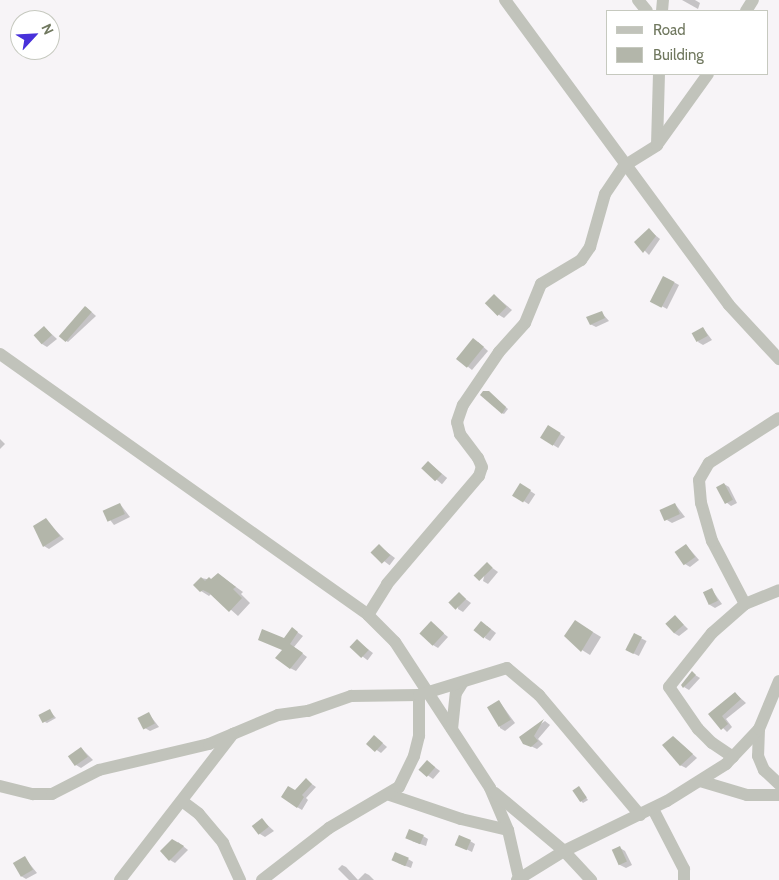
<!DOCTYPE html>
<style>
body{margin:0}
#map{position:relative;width:779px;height:880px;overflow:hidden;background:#f7f4f7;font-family:Cabin,sans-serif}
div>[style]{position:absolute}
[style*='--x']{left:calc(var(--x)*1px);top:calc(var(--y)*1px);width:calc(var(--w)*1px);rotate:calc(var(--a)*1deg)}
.shadow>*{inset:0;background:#0003;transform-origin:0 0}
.building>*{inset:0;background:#b3b6aa;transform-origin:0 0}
.street>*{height:12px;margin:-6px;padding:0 6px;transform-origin:6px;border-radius:6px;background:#c1c3bb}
span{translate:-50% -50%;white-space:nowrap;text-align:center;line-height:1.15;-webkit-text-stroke:5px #fff;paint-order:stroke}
.legend{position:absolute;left:606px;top:10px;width:162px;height:65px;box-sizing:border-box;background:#fff;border:1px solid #c6c9bf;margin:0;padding:6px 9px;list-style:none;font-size:15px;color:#70785f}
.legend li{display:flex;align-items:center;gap:10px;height:25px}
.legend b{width:25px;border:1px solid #c6c9bf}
.north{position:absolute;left:10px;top:10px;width:50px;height:50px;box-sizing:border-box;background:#fff;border:1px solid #c6c9bf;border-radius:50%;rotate:65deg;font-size:14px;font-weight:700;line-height:20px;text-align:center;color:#70785f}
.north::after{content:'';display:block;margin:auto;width:18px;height:22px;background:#4831da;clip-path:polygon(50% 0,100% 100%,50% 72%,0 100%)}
</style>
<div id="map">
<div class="shadow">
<div style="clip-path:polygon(682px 0,695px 0,700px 3px,698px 9px)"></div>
<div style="clip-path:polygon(649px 230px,660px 239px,649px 255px,636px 242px)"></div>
<div style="clip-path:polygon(664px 277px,679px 285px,667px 309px,656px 303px)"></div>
<div style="clip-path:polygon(494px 295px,512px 310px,504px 318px,499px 315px)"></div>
<div style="clip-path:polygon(86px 307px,96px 316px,68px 342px,63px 339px)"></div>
<div style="clip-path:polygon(601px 312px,609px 321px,596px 327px,590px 324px)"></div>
<div style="clip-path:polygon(44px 327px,57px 339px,47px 347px,42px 344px)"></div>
<div style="clip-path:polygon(703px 328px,712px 340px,703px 345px,698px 342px)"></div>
<div style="clip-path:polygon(478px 342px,488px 351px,472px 370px,457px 358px)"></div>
<div style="clip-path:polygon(491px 394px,508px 409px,504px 414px,502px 413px)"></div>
<div style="left:549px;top:427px;width:19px;height:13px;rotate:32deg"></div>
<div style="clip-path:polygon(0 439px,5px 444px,0 449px)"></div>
<div style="left:428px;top:462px;width:25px;height:8px;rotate:40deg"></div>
<div style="clip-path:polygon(724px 484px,729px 487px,737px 503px,731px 506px,726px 502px)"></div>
<div style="left:521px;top:485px;width:17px;height:12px;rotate:33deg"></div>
<div style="clip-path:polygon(120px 504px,130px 517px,114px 525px,104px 512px)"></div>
<div style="clip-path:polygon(675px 504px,685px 517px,672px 523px,667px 520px)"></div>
<div style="clip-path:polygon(46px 520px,64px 539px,49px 549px,44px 546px)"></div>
<div style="clip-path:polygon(686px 545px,699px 560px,690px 567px,685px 564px)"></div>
<div style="left:379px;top:546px;width:20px;height:9px;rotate:37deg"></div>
<div style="clip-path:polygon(487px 564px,498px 572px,488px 584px,483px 581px)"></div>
<div style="clip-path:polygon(218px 574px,243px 592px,241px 594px,250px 603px,238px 616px,212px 593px,209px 596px,201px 591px,201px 578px,212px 580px)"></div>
<div style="clip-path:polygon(712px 590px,722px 604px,715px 608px,710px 605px)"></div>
<div style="clip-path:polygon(459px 594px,471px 603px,463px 612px,458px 609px)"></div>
<div style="clip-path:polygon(675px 616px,688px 629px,679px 636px,674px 633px)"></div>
<div style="clip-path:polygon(431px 623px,448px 637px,438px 648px,433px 645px)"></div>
<div style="clip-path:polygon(487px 626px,496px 633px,490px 641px,485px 638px)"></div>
<div style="clip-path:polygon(583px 626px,601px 637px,590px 655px,582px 650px)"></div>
<div style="clip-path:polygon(297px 632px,303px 636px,294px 647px,307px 657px,296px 671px,290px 668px,283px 650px,284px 639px)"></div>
<div style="left:635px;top:635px;width:13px;height:17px;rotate:27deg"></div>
<div style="left:357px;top:641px;width:20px;height:9px;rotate:37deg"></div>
<div style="clip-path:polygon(692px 673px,700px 678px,689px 690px,684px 687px)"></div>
<div style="clip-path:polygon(735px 693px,746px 703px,726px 719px,732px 727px,727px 732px,710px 715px)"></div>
<div style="clip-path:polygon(499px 701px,515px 723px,505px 731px,500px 728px)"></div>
<div style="clip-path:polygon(50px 711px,56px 718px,47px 723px,45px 722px)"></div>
<div style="clip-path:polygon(149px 714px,159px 727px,150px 731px,145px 728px)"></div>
<div style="clip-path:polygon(545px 721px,550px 725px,538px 739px,543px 744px,537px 749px,524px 743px,520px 738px)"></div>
<div style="clip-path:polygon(379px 740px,387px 747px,381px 753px,368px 744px)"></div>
<div style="clip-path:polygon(678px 741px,697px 758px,686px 768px,680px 765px)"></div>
<div style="clip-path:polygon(81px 748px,93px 760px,81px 768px,76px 765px)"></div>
<div style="clip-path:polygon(432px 765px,440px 771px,433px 779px,420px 770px)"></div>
<div style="clip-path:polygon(306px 780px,316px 787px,306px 798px,308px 800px,302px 810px,297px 807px,295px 791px)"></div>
<div style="clip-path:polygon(579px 788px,588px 800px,583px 803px,581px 801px)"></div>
<div style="clip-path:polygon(262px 820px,274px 831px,265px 837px,260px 834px)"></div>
<div style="clip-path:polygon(423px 836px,428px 839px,426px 846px,412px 841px)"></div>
<div style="clip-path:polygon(470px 841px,475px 844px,472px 852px,462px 847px)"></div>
<div style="clip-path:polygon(178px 842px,188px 850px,175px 863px,170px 860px)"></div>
<div style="clip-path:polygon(620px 848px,625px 851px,632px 865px,626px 868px,620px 865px)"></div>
<div style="clip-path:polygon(24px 857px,37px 873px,26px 879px,21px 876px)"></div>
<div style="clip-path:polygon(408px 859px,413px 862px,411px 868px,398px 863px)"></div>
<div style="clip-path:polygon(342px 865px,346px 867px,358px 880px,349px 880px,338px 869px)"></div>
<div style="clip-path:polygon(365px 873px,369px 875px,374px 880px,358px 880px)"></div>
</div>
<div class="building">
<div style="clip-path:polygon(649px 228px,656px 236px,643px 253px,634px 242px)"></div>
<div style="left:663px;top:276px;width:13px;height:29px;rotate:27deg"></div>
<div style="left:494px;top:294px;width:18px;height:13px;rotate:45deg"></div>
<div style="left:85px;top:306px;width:9px;height:40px;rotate:41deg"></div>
<div style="clip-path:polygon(602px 311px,605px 318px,590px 325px,586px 317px)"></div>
<div style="left:44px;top:326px;width:12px;height:14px;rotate:48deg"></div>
<div style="left:703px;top:327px;width:10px;height:13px;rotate:61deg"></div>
<div style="left:473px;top:338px;width:14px;height:27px;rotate:39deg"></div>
<div style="clip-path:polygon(483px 391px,489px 391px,506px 407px,502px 414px,480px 395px)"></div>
<div style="left:548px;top:425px;width:15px;height:15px;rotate:32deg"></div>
<div style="left:428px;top:461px;width:19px;height:10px;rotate:43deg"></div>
<div style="left:520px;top:483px;width:13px;height:15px;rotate:32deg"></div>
<div style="left:724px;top:483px;width:19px;height:9px;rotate:62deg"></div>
<div style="left:120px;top:503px;width:12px;height:19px;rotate:66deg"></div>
<div style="left:675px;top:503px;width:12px;height:17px;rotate:66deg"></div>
<div style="clip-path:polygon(46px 518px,60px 536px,43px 547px,33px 526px)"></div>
<div style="left:379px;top:544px;width:16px;height:12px;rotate:45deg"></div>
<div style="left:686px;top:544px;width:16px;height:14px;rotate:55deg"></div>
<div style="left:487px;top:562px;width:8px;height:19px;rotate:45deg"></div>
<div style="clip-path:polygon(218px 573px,236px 587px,233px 589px,242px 598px,229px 612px,209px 593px,203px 590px,200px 592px,193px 585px,201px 577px,205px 581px,209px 577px,211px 579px)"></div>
<div style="left:712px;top:588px;width:14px;height:10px;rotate:65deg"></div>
<div style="left:459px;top:592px;width:10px;height:15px;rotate:45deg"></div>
<div style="left:675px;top:615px;width:13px;height:13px;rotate:48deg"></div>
<div style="clip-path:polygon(575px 620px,593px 632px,581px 652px,564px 636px)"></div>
<div style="left:431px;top:621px;width:18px;height:17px;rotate:43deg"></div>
<div style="left:481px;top:621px;width:13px;height:12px;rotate:39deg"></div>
<div style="clip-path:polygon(292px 627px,298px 632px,290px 644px,303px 653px,290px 669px,275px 658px,282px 650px,258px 640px,262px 629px,284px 638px)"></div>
<div style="left:634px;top:633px;width:9px;height:19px;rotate:27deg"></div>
<div style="left:357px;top:639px;width:16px;height:11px;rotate:43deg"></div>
<div style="clip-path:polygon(692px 671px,696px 675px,683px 688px,681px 685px)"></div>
<div style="clip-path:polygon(735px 692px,741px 699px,722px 716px,728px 724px,721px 730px,708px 714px)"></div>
<div style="left:499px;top:700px;width:23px;height:14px;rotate:59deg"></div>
<div style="left:50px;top:709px;width:9px;height:13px;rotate:63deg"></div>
<div style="left:149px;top:712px;width:13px;height:13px;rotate:63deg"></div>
<div style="clip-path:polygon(544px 719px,534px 736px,538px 741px,531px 747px,523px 744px,519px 737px)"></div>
<div style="left:374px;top:735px;width:12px;height:12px;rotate:42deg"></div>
<div style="clip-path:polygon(673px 736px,693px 754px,680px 766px,662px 745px)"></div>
<div style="left:81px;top:747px;width:12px;height:16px;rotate:55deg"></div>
<div style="left:427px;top:760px;width:11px;height:13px;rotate:41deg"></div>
<div style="clip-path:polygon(306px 778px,312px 784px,302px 795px,304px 797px,297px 808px,281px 797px,288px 786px,295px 790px)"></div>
<div style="left:579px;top:786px;width:14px;height:8px;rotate:56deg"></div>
<div style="left:262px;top:818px;width:11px;height:13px;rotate:52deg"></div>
<div style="left:409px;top:829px;width:16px;height:10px;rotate:22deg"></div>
<div style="left:459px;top:835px;width:13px;height:11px;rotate:23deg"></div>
<div style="clip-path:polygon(172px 839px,184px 846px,169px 861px,160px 851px)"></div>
<div style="left:620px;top:846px;width:17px;height:9px;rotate:66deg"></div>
<div style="left:395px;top:852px;width:15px;height:9px;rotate:23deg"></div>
<div style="left:25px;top:856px;width:16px;height:14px;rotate:60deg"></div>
</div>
<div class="street">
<div style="--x:505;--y:0;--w:378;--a:53.7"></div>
<div style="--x:729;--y:305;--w:74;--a:47.2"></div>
<div style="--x:638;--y:0;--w:14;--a:51"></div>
<div style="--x:662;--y:11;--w:11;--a:-85"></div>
<div style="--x:746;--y:11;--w:13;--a:-58"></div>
<div style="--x:657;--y:145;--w:71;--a:-88.4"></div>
<div style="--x:0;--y:354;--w:451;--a:35.3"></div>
<div style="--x:368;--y:615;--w:38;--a:45"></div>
<div style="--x:395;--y:642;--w:174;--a:56.9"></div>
<div style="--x:490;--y:788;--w:46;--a:66.8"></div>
<div style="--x:508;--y:830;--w:49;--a:77.1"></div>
<div style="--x:745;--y:604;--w:71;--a:-117.6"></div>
<div style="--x:712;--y:541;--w:40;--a:-106"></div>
<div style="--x:701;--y:503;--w:23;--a:-95"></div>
<div style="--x:699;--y:480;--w:20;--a:-60"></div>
<div style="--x:709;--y:463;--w:83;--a:-32.7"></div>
<div style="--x:368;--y:615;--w:36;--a:-58"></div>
<div style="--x:387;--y:584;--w:142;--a:-49.6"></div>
<div style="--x:479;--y:476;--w:9;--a:-72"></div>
<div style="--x:482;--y:467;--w:10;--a:-114"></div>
<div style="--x:478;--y:458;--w:30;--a:-127"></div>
<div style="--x:460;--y:434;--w:12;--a:-104"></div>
<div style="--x:457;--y:422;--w:18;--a:-71"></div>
<div style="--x:463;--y:405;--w:64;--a:-55.8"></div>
<div style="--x:499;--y:352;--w:39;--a:-48"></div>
<div style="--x:525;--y:323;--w:42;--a:-67.7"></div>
<div style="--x:541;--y:284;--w:47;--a:-31"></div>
<div style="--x:581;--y:260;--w:16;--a:-55"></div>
<div style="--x:590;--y:247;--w:55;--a:-74.2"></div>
<div style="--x:605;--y:194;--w:34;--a:-56"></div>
<div style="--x:624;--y:166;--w:39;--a:-32"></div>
<div style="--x:657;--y:145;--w:87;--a:-54.3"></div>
<div style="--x:452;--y:729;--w:36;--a:-84"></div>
<div style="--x:456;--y:693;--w:13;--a:-58"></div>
<div style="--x:759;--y:729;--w:27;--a:92"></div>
<div style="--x:758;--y:756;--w:15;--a:67"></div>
<div style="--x:764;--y:770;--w:21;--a:43"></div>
<div style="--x:733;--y:757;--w:25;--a:-146"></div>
<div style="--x:712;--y:743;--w:20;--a:-135"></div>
<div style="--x:698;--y:729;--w:51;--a:-124.6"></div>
<div style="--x:669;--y:687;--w:69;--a:-51.5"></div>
<div style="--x:712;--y:633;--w:44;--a:-41.3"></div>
<div style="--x:745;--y:604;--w:37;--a:-22"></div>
<div style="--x:700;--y:781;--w:49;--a:16.6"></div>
<div style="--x:747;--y:795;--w:32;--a:0"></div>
<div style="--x:0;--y:786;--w:34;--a:14"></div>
<div style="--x:33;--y:794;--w:19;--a:0"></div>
<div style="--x:52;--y:794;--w:53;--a:-27.1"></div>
<div style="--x:99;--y:770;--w:113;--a:-13.3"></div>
<div style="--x:209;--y:744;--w:75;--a:-22.8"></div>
<div style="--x:278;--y:715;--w:30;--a:-8"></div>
<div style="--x:308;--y:711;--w:46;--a:-19.2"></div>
<div style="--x:351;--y:696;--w:68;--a:-0.8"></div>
<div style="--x:495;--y:793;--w:90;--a:40"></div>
<div style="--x:564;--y:851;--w:40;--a:47"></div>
<div style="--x:390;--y:795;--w:75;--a:18.7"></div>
<div style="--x:461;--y:819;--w:48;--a:13.2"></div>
<div style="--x:182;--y:801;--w:21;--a:37"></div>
<div style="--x:199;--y:814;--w:38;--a:50"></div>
<div style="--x:223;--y:843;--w:41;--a:65.3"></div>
<div style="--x:653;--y:809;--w:68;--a:62.7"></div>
<div style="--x:684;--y:869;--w:11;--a:90"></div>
<div style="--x:120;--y:880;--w:185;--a:-52.3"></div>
<div style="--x:262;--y:880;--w:85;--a:-37.8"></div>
<div style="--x:329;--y:828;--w:81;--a:-30.4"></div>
<div style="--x:399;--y:787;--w:34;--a:-64"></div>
<div style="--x:414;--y:756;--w:21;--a:-76"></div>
<div style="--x:419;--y:736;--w:41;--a:-90"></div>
<div style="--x:419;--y:695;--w:92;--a:-17.1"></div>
<div style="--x:507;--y:668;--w:42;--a:40.2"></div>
<div style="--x:539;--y:695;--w:157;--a:49.9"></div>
<div style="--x:517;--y:880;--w:55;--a:-31.7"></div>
<div style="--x:564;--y:851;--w:114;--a:-25.9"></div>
<div style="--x:667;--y:801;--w:70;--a:-32.1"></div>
<div style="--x:726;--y:764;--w:48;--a:-46.7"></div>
<div style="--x:759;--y:729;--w:52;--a:-67.4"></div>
</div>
<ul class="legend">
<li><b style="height:6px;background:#c1c3bb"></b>Road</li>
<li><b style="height:14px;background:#b3b6aa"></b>Building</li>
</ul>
<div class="north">N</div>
</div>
